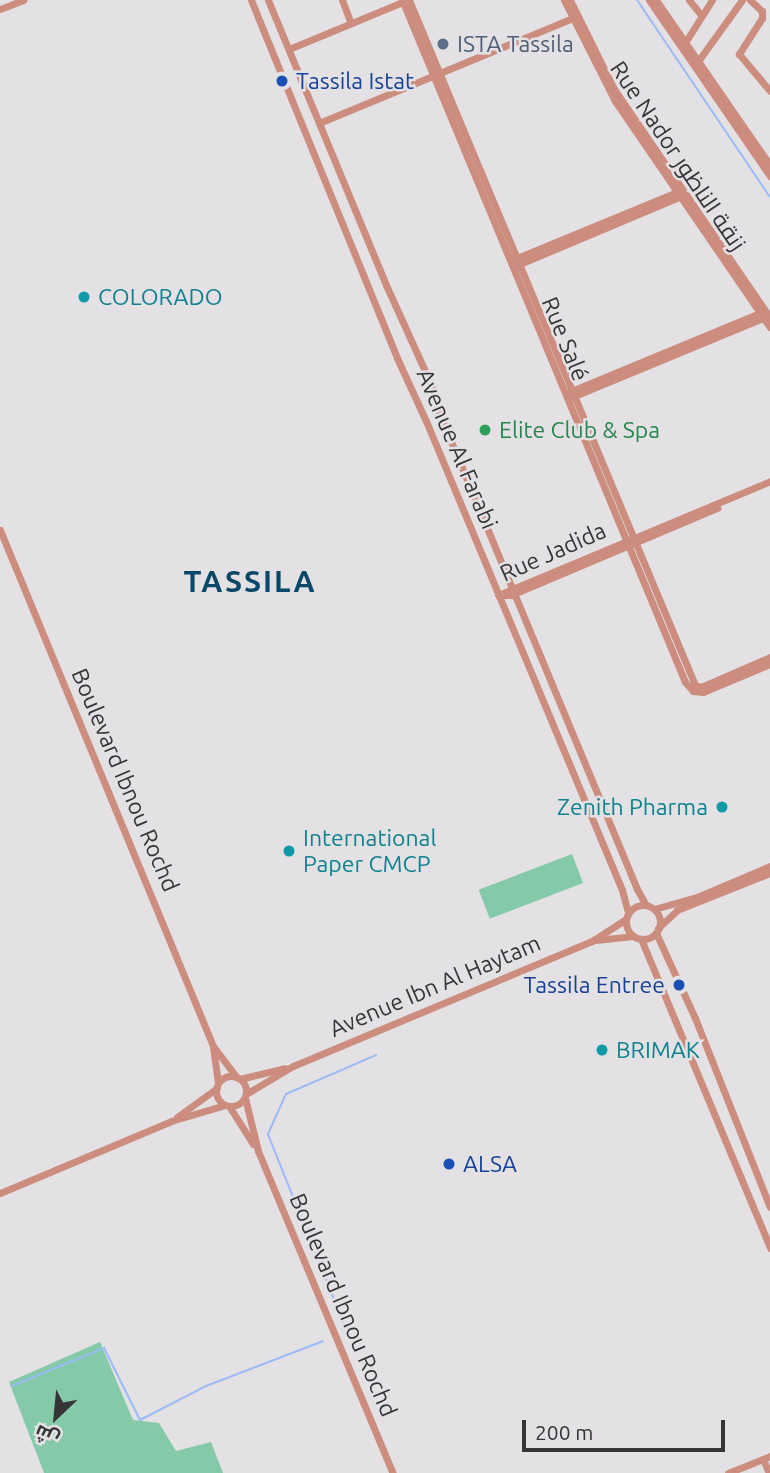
<!DOCTYPE html>
<meta charset="utf-8">
<style>
body{margin:0}
#map{position:relative;width:770px;height:1473px;overflow:hidden;background:#e4e1e5;font-family:Ubuntu,Cairo,sans-serif}
div>[style]{position:absolute}
[style*='--x']{left:calc(var(--x)*1px);top:calc(var(--y)*1px);width:calc(var(--w)*1px);rotate:calc(var(--a)*1deg)}
.green>*{inset:0;background:#84c9a8;transform-origin:0 0}
.stream>*{height:2px;margin:-1px;padding:0 1px;transform-origin:1px;border-radius:1px;background:#9abbf7}
.minor>*{height:7px;margin:-3.5px;padding:0 3.5px;transform-origin:3.5px;border-radius:3.5px;background:#cc8d7f}
.minor>.ring{margin:-3.5px;padding:0;box-sizing:content-box;background:none;border:7px solid #cc8d7f;border-radius:50%}
.dots>*{width:19px;height:19px;translate:-50% -50%;box-sizing:border-box;border:4px solid #e4e1e5;border-radius:50%}
span{translate:-50% -50%;white-space:nowrap;text-align:center;line-height:1.15;-webkit-text-stroke:5px #e4e1e5;paint-order:stroke}
.service-label{font-size:23px;color:#4e5e75}
.left{translate:0 -50%;text-align:left}
.transit-label{font-size:23px;color:#164399}
.right{translate:-100% -50%;text-align:right}
.street-label{font-size:23px;color:#353436}
.culture-label{font-size:23px;color:#0d838f}
.leisure-label{font-size:23px;color:#27864d}
.district-label{font-size:30px;color:#084868;font-weight:700;letter-spacing:2px}
.north{position:absolute;left:21px;top:1382px;width:70px;height:70px;-webkit-text-stroke:5px #e4e1e5;paint-order:stroke;rotate:206deg;font-size:19px;font-weight:700;line-height:28px;text-align:center;color:#353436}
.north::after{content:'';display:block;margin:auto;width:24px;height:32px;background:#353436;clip-path:polygon(50% 0,100% 100%,50% 72%,0 100%)}
.scale{position:absolute;left:522px;top:1420px;width:203px;height:32px;box-sizing:border-box;border:4px solid #353436;border-top:0;padding-left:9px;font-size:21px;line-height:24px;white-space:nowrap;color:#353436;-webkit-text-stroke:5px #e4e1e5;paint-order:stroke}
</style>
<div id="map">
<div class="green">
<div style="left:572px;top:854px;width:31px;height:100px;rotate:69deg"></div>
<div style="clip-path:polygon(100px 1342px,133px 1420px,159px 1423px,176px 1451px,211px 1442px,223px 1473px,44px 1473px,9px 1382px)"></div>
</div>
<div class="stream">
<div style="--x:637;--y:0;--w:238;--a:56"></div>
<div style="--x:347;--y:1332;--w:213;--a:-111.8"></div>
<div style="--x:268;--y:1134;--w:44;--a:-65.8"></div>
<div style="--x:286;--y:1094;--w:98;--a:-23.4"></div>
<div style="--x:12;--y:1386;--w:100;--a:-22.4"></div>
<div style="--x:104;--y:1348;--w:80;--a:63.4"></div>
<div style="--x:140;--y:1420;--w:74;--a:-27.3"></div>
<div style="--x:206;--y:1386;--w:125;--a:-21"></div>
</div>
<div class="minor">
<div style="--x:251;--y:0;--w:387;--a:67.8"></div>
<div style="--x:397;--y:358;--w:69;--a:65.3"></div>
<div style="--x:426;--y:421;--w:508;--a:67.32"></div>
<div style="--x:622;--y:890;--w:24;--a:75"></div>
<div style="--x:268;--y:0;--w:308;--a:67.5"></div>
<div style="--x:386;--y:285;--w:107;--a:65.6"></div>
<div style="--x:430;--y:382;--w:29;--a:74"></div>
<div style="--x:438;--y:410;--w:519;--a:67.44"></div>
<div style="--x:637;--y:889;--w:18;--a:61"></div>
<div style="--x:342;--y:0;--w:25;--a:69"></div>
<div style="--x:402;--y:0;--w:738;--a:67.46"></div>
<div style="--x:685;--y:682;--w:12;--a:48"></div>
<div style="--x:409;--y:0;--w:742;--a:67.34"></div>
<div style="--x:564;--y:0;--w:113;--a:63.2"></div>
<div style="--x:615;--y:101;--w:274;--a:55.6"></div>
<div style="--x:570;--y:0;--w:99;--a:63.7"></div>
<div style="--x:614;--y:89;--w:277;--a:55.7"></div>
<div style="--x:649;--y:0;--w:214;--a:55.5"></div>
<div style="--x:656;--y:0;--w:201;--a:55.4"></div>
<div style="--x:689;--y:0;--w:19;--a:51"></div>
<div style="--x:750;--y:0;--w:16;--a:43"></div>
<div style="--x:762;--y:11;--w:7;--a:90"></div>
<div style="--x:762;--y:18;--w:43;--a:122.6"></div>
<div style="--x:739;--y:54;--w:48;--a:50"></div>
<div style="--x:0;--y:9;--w:25;--a:-21"></div>
<div style="--x:681;--y:44;--w:9;--a:-41"></div>
<div style="--x:688;--y:38;--w:45;--a:-57.7"></div>
<div style="--x:289;--y:49;--w:126;--a:-22.5"></div>
<div style="--x:696;--y:64;--w:79;--a:-54.3"></div>
<div style="--x:319;--y:123;--w:279;--a:-22.5"></div>
<div style="--x:512;--y:260;--w:181;--a:-22.4"></div>
<div style="--x:515;--y:266;--w:183;--a:-22.8"></div>
<div style="--x:569;--y:392;--w:209;--a:-22.5"></div>
<div style="--x:572;--y:397;--w:212;--a:-22.5"></div>
<div style="--x:0;--y:530;--w:558;--a:67.57"></div>
<div style="--x:213;--y:1046;--w:39;--a:53"></div>
<div style="--x:498;--y:595;--w:295;--a:-22.7"></div>
<div style="--x:499;--y:595;--w:12;--a:0"></div>
<div style="--x:511;--y:595;--w:224;--a:-22.9"></div>
<div style="--x:695;--y:685;--w:6;--a:18"></div>
<div style="--x:701;--y:687;--w:75;--a:-23.5"></div>
<div style="--x:693;--y:691;--w:10;--a:6"></div>
<div style="--x:703;--y:692;--w:73;--a:-22.7"></div>
<div class="ring" style="left:626px;top:905px;width:27px;height:27px"></div>
<div style="--x:654;--y:909;--w:45;--a:-15.6"></div>
<div style="--x:697;--y:897;--w:79;--a:-23"></div>
<div style="--x:658;--y:928;--w:26;--a:-43"></div>
<div style="--x:677;--y:910;--w:100;--a:-21.7"></div>
<div style="--x:656;--y:933;--w:94;--a:65.4"></div>
<div style="--x:695;--y:1018;--w:203;--a:68.4"></div>
<div style="--x:641;--y:939;--w:335;--a:67.3"></div>
<div style="--x:596;--y:940;--w:37;--a:-6"></div>
<div style="--x:213;--y:1047;--w:36;--a:82"></div>
<div class="ring" style="left:216px;top:1076px;width:23px;height:23px"></div>
<div style="--x:240;--y:1079;--w:46;--a:-13.7"></div>
<div style="--x:246;--y:1094;--w:55;--a:-30.8"></div>
<div style="--x:293;--y:1066;--w:324;--a:-22.7"></div>
<div style="--x:592;--y:941;--w:40;--a:-32.9"></div>
<div style="--x:245;--y:1098;--w:55;--a:76.2"></div>
<div style="--x:258;--y:1151;--w:349;--a:67.3"></div>
<div style="--x:229;--y:1106;--w:45;--a:57.7"></div>
<div style="--x:177;--y:1117;--w:49;--a:-35.9"></div>
<div style="--x:0;--y:1193;--w:186;--a:-22.8"></div>
<div style="--x:171;--y:1121;--w:56;--a:-16.5"></div>
<div style="--x:763;--y:1459;--w:15;--a:67"></div>
<div style="--x:728;--y:1473;--w:45;--a:-22"></div>
</div>
<div class="dots">
<div style="left:443px;top:44px;background:#5c6f8a"></div>
<div style="left:282px;top:81px;background:#1a4fb4"></div>
<div style="left:84px;top:297px;background:#0f9aa8"></div>
<div style="left:485px;top:430px;background:#2e9e5b"></div>
<div style="left:722px;top:807px;background:#0f9aa8"></div>
<div style="left:289px;top:851px;background:#0f9aa8"></div>
<div style="left:679px;top:985px;background:#1a4fb4"></div>
<div style="left:602px;top:1050px;background:#0f9aa8"></div>
<div style="left:449px;top:1164px;background:#1a4fb4"></div>
</div>
<div class="service-label">
<span class="left" style="left:457px;top:44px">ISTA Tassila</span>
</div>
<div class="transit-label">
<span class="left" style="left:296px;top:81px">Tassila Istat</span>
<span class="right" style="left:665px;top:985px">Tassila Entree</span>
<span class="left" style="left:463px;top:1164px">ALSA</span>
</div>
<div class="street-label">
<span style="left:678px;top:156px;rotate:56deg">Rue Nador زنقة الناظور</span>
<span style="left:565px;top:339px;rotate:68deg">Rue Salé</span>
<span style="left:457px;top:449px;rotate:67deg">Avenue Al Farabi</span>
<span style="left:553px;top:552px;rotate:-24deg">Rue Jadida</span>
<span style="left:125px;top:780px;rotate:67deg">Boulevard Ibnou Rochd</span>
<span style="left:435px;top:986px;rotate:-23deg">Avenue Ibn Al Haytam</span>
<span style="left:343px;top:1305px;rotate:67deg">Boulevard Ibnou Rochd</span>
</div>
<div class="culture-label">
<span class="left" style="left:98px;top:297px">COLORADO</span>
<span class="right" style="left:708px;top:807px">Zenith Pharma</span>
<span class="left" style="left:303px;top:851px">International<br>Paper CMCP</span>
<span class="left" style="left:616px;top:1050px">BRIMAK</span>
</div>
<div class="leisure-label">
<span class="left" style="left:499px;top:430px">Elite Club &amp; Spa</span>
</div>
<div class="district-label">
<span style="left:250px;top:581px">TASSILA</span>
</div>
<div class="north">ش</div>
<div class="scale">200 m</div>
</div>
